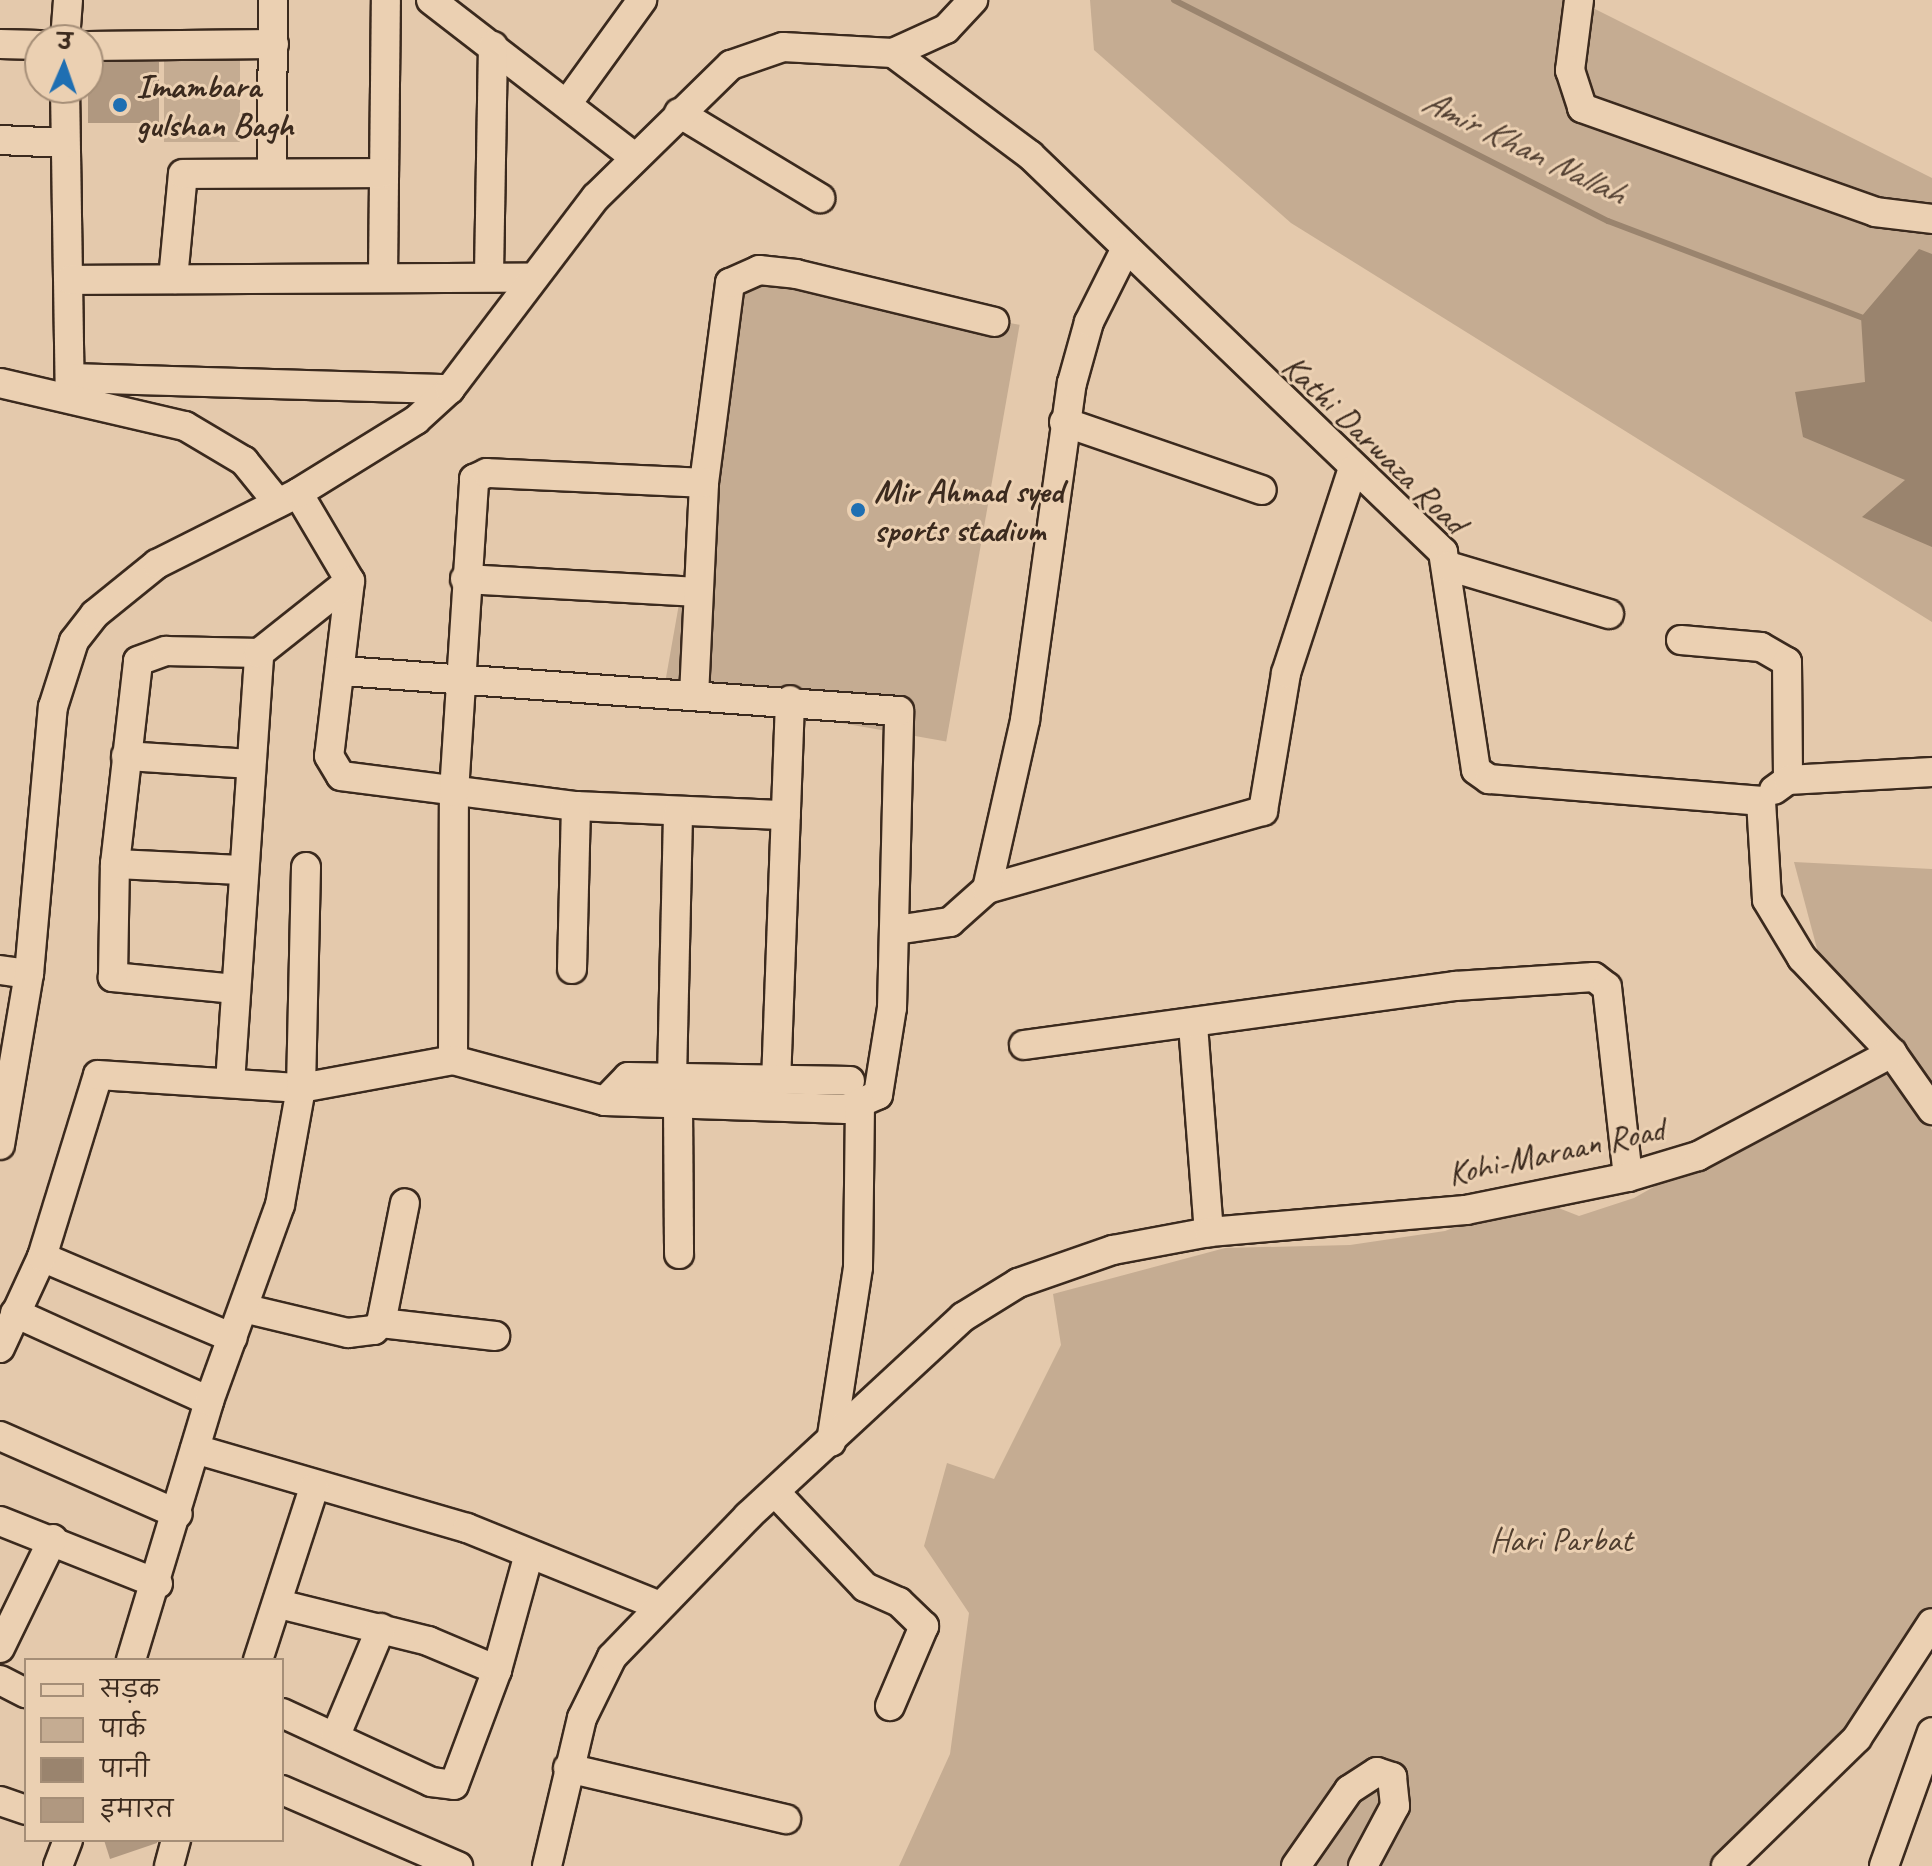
<!DOCTYPE html>
<meta charset="utf-8">
<style>
body{margin:0}
#map{position:relative;width:1932px;height:1866px;overflow:hidden;background:#e4c9ac;font-family:Caveat,"Playpen Sans Deva",sans-serif}
div>[style]{position:absolute}
[style*='--x']{left:calc(var(--x)*1px);top:calc(var(--y)*1px);width:calc(var(--w)*1px);rotate:calc(var(--a)*1deg)}
.green>*{inset:0;background:#c5ac92;transform-origin:0 0}
.water>*{inset:0;background:#9a846e}
.stream>*{height:6px;margin:-3px;padding:0 3px;transform-origin:3px;border-radius:3px;background:#9a846e}
.building>*{inset:0;background:#b09880;transform-origin:0 0}
.roads{filter:drop-shadow(2px 0 #3b2a1e) drop-shadow(-2px 0 #3b2a1e) drop-shadow(0 2px #3b2a1e) drop-shadow(0 -2px #3b2a1e)}
.minor>*{height:28px;margin:-14px;padding:0 14px;transform-origin:14px;border-radius:14px;background:#ebd0b2}
.dots>*{width:22px;height:22px;translate:-50% -50%;box-sizing:border-box;border:4px solid #ebd0b2;border-radius:50%}
span{translate:-50% -50%;white-space:nowrap;text-align:center;line-height:1.15;-webkit-text-stroke:6px #ebd0b2;paint-order:stroke}
.poi-label{font-size:34px;color:#3b2a1e;font-weight:700}
.left{translate:0 -50%;text-align:left}
.street-label{font-size:34px;color:#3b2a1e}
.park-label{font-size:34px;color:#503e2f}
.water-label{font-size:36px;color:#534032;font-style:italic}
.legend{position:absolute;left:24px;top:1658px;width:260px;height:184px;box-sizing:border-box;background:#ebd0b2;border:2px solid #a58e77;margin:0;padding:10px 14px;list-style:none;font-size:24px;color:#3b2a1e}
.legend li{display:flex;align-items:center;gap:16px;height:40px}
.legend b{width:40px;border:2px solid #a58e77}
.north{position:absolute;left:24px;top:24px;width:80px;height:80px;box-sizing:border-box;background:#ebd0b2;border:2px solid #a58e77;border-radius:50%;rotate:2deg;font-size:22px;font-weight:700;line-height:32px;text-align:center;color:#3b2a1e}
.north::after{content:'';display:block;margin:auto;width:28px;height:36px;background:#1f6fb2;clip-path:polygon(50% 0,100% 100%,50% 72%,0 100%)}
</style>
<div id="map">
<div class="green">
<div style="clip-path:polygon(1090px 0,1577px 0,1932px 178px,1932px 622px,1291px 223px,1094px 50px)"></div>
<div style="left:164px;top:50px;width:76px;height:92px"></div>
<div style="left:737px;top:275px;width:287px;height:423px;rotate:10deg"></div>
<div style="clip-path:polygon(1794px 862px,1932px 869px,1932px 1095px,1820px 960px)"></div>
<div style="clip-path:polygon(1892px 1053px,1932px 1130px,1932px 1622px,1857px 1738px,1730px 1866px,899px 1866px,950px 1754px,969px 1613px,924px 1546px,947px 1463px,994px 1479px,1061px 1345px,1053px 1294px,1225px 1248px,1350px 1245px,1445px 1231px,1533px 1198px,1579px 1216px,1634px 1198px)"></div>
</div>
<div class="water">
<div style="clip-path:polygon(1919px 249px,1932px 254px,1932px 547px,1862px 517px,1905px 480px,1803px 437px,1795px 392px,1865px 382px,1861px 317px)"></div>
</div>
<div class="stream">
<div style="--x:1174;--y:0;--w:487;--a:27"></div>
<div style="--x:1608;--y:221;--w:271;--a:20.8"></div>
</div>
<div class="building">
<div style="left:159px;top:62px;width:61px;height:71px;rotate:90deg"></div>
<div style="clip-path:polygon(104px 1840px,157px 1840px,157px 1843px,110px 1859px)"></div>
</div>
<div class="roads">
<div class="minor">
<div style="--x:431;--y:0;--w:255;--a:37.7"></div>
<div style="--x:1579;--y:0;--w:71;--a:97.3"></div>
<div style="--x:1570;--y:70;--w:40;--a:72"></div>
<div style="--x:1582;--y:108;--w:311;--a:19.5"></div>
<div style="--x:1875;--y:212;--w:57;--a:7"></div>
<div style="--x:65;--y:40;--w:40;--a:-85.7"></div>
<div style="--x:0;--y:44;--w:40;--a:1.4"></div>
<div style="--x:88;--y:46;--w:186;--a:-0.6"></div>
<div style="--x:893;--y:53;--w:171;--a:36.7"></div>
<div style="--x:1030;--y:155;--w:573;--a:43.87"></div>
<div style="--x:1443;--y:552;--w:220;--a:81.4"></div>
<div style="--x:1476;--y:770;--w:16;--a:35"></div>
<div style="--x:1489;--y:779;--w:273;--a:4.6"></div>
<div style="--x:1761;--y:801;--w:99;--a:86.5"></div>
<div style="--x:1767;--y:900;--w:68;--a:58.9"></div>
<div style="--x:1802;--y:958;--w:131;--a:46.5"></div>
<div style="--x:1892;--y:1053;--w:70;--a:54.9"></div>
<div style="--x:65;--y:88;--w:306;--a:89.1"></div>
<div style="--x:569;--y:101;--w:125;--a:-54.1"></div>
<div style="--x:679;--y:113;--w:165;--a:31.1"></div>
<div style="--x:0;--y:140;--w:65;--a:2.6"></div>
<div style="--x:272;--y:171;--w:171;--a:-89.7"></div>
<div style="--x:489;--y:274;--w:228;--a:-89"></div>
<div style="--x:383;--y:276;--w:276;--a:-89.4"></div>
<div style="--x:173;--y:279;--w:105;--a:-84.6"></div>
<div style="--x:183;--y:174;--w:200;--a:-0.3"></div>
<div style="--x:70;--y:280;--w:458;--a:-0.3"></div>
<div style="--x:70;--y:378;--w:380;--a:1.7"></div>
<div style="--x:0;--y:383;--w:190;--a:13.1"></div>
<div style="--x:185;--y:426;--w:69;--a:30.7"></div>
<div style="--x:244;--y:461;--w:54;--a:51"></div>
<div style="--x:1064;--y:422;--w:209;--a:19"></div>
<div style="--x:298;--y:493;--w:102;--a:59.4"></div>
<div style="--x:350;--y:581;--w:176;--a:96.8"></div>
<div style="--x:329;--y:756;--w:23;--a:59"></div>
<div style="--x:341;--y:776;--w:237;--a:7.3"></div>
<div style="--x:576;--y:806;--w:210;--a:2.5"></div>
<div style="--x:1448;--y:566;--w:168;--a:16.6"></div>
<div style="--x:465;--y:579;--w:233;--a:3.2"></div>
<div style="--x:1681;--y:640;--w:80;--a:5"></div>
<div style="--x:1761;--y:647;--w:30;--a:30"></div>
<div style="--x:1787;--y:662;--w:118;--a:89.5"></div>
<div style="--x:694;--y:696;--w:213;--a:-87.3"></div>
<div style="--x:704;--y:483;--w:202;--a:-82.6"></div>
<div style="--x:730;--y:283;--w:32;--a:-24"></div>
<div style="--x:759;--y:270;--w:37;--a:6"></div>
<div style="--x:796;--y:274;--w:204;--a:13.6"></div>
<div style="--x:126;--y:756;--w:123;--a:3.7"></div>
<div style="--x:1774;--y:790;--w:17;--a:-36"></div>
<div style="--x:1788;--y:780;--w:144;--a:-3.2"></div>
<div style="--x:115;--y:864;--w:127;--a:2.7"></div>
<div style="--x:987;--y:889;--w:287;--a:-15.8"></div>
<div style="--x:1263;--y:811;--w:140;--a:-80.5"></div>
<div style="--x:1286;--y:673;--w:213;--a:-71.9"></div>
<div style="--x:896;--y:930;--w:55;--a:-8.4"></div>
<div style="--x:950;--y:922;--w:50;--a:-41.7"></div>
<div style="--x:987;--y:889;--w:173;--a:-77.3"></div>
<div style="--x:1025;--y:720;--w:340;--a:-82.1"></div>
<div style="--x:1072;--y:383;--w:63;--a:-74.4"></div>
<div style="--x:1089;--y:322;--w:80;--a:-63.4"></div>
<div style="--x:572;--y:969;--w:163;--a:-88.6"></div>
<div style="--x:0;--y:970;--w:29;--a:8"></div>
<div style="--x:235;--y:989;--w:123;--a:-174.4"></div>
<div style="--x:113;--y:977;--w:113;--a:-89"></div>
<div style="--x:115;--y:864;--w:204;--a:-83.5"></div>
<div style="--x:138;--y:661;--w:30;--a:-20"></div>
<div style="--x:166;--y:651;--w:93;--a:1.2"></div>
<div style="--x:1193;--y:1025;--w:208;--a:85.6"></div>
<div style="--x:1024;--y:1045;--w:435;--a:-7.8"></div>
<div style="--x:1455;--y:986;--w:139;--a:-3.7"></div>
<div style="--x:1594;--y:977;--w:16;--a:38"></div>
<div style="--x:1607;--y:987;--w:191;--a:83.7"></div>
<div style="--x:453;--y:1060;--w:268;--a:-89.8"></div>
<div style="--x:454;--y:792;--w:314;--a:-86.3"></div>
<div style="--x:474;--y:479;--w:14;--a:-25"></div>
<div style="--x:487;--y:473;--w:217;--a:2.6"></div>
<div style="--x:672;--y:1079;--w:267;--a:-88.7"></div>
<div style="--x:230;--y:1083;--w:431;--a:-86.1"></div>
<div style="--x:259;--y:653;--w:116;--a:-38.4"></div>
<div style="--x:776;--y:1083;--w:383;--a:-87.9"></div>
<div style="--x:605;--y:1101;--w:33;--a:-46"></div>
<div style="--x:628;--y:1077;--w:222;--a:1"></div>
<div style="--x:678;--y:1105;--w:149;--a:89.6"></div>
<div style="--x:0;--y:1145;--w:173;--a:-80.4"></div>
<div style="--x:29;--y:974;--w:268;--a:-84.9"></div>
<div style="--x:53;--y:707;--w:69;--a:-72.3"></div>
<div style="--x:74;--y:641;--w:34;--a:-52"></div>
<div style="--x:95;--y:614;--w:80;--a:-38.9"></div>
<div style="--x:157;--y:564;--w:158;--a:-26.7"></div>
<div style="--x:298;--y:493;--w:139;--a:-31.7"></div>
<div style="--x:416;--y:420;--w:46;--a:-42.4"></div>
<div style="--x:450;--y:389;--w:241;--a:-52.8"></div>
<div style="--x:596;--y:197;--w:189;--a:-44.4"></div>
<div style="--x:731;--y:65;--w:55;--a:-19.1"></div>
<div style="--x:783;--y:47;--w:110;--a:3.1"></div>
<div style="--x:893;--y:53;--w:58;--a:-24.4"></div>
<div style="--x:946;--y:29;--w:40;--a:-47"></div>
<div style="--x:42;--y:1257;--w:207;--a:23"></div>
<div style="--x:247;--y:1309;--w:104;--a:13.4"></div>
<div style="--x:348;--y:1333;--w:26;--a:-7"></div>
<div style="--x:374;--y:1330;--w:10;--a:-45"></div>
<div style="--x:381;--y:1323;--w:122;--a:-78.7"></div>
<div style="--x:15;--y:1313;--w:213;--a:24.4"></div>
<div style="--x:381;--y:1323;--w:115;--a:6.5"></div>
<div style="--x:0;--y:1348;--w:100;--a:-65.2"></div>
<div style="--x:42;--y:1257;--w:190;--a:-72.9"></div>
<div style="--x:98;--y:1075;--w:203;--a:3.7"></div>
<div style="--x:301;--y:1088;--w:155;--a:-10.4"></div>
<div style="--x:453;--y:1060;--w:157;--a:15.1"></div>
<div style="--x:605;--y:1101;--w:241;--a:1.9"></div>
<div style="--x:846;--y:1109;--w:35;--a:-24"></div>
<div style="--x:878;--y:1095;--w:88;--a:-80.9"></div>
<div style="--x:892;--y:1008;--w:297;--a:-88.6"></div>
<div style="--x:899;--y:711;--w:558;--a:-175.89"></div>
<div style="--x:0;--y:1436;--w:194;--a:23.7"></div>
<div style="--x:831;--y:1442;--w:177;--a:-81.2"></div>
<div style="--x:858;--y:1267;--w:164;--a:-89.3"></div>
<div style="--x:195;--y:1449;--w:283;--a:16.2"></div>
<div style="--x:467;--y:1528;--w:206;--a:22"></div>
<div style="--x:775;--y:1492;--w:131;--a:46.5"></div>
<div style="--x:865;--y:1587;--w:37;--a:24"></div>
<div style="--x:899;--y:1602;--w:35;--a:44"></div>
<div style="--x:924;--y:1626;--w:87;--a:113"></div>
<div style="--x:0;--y:1521;--w:170;--a:21.7"></div>
<div style="--x:279;--y:1604;--w:154;--a:13.9"></div>
<div style="--x:428;--y:1641;--w:75;--a:22.8"></div>
<div style="--x:0;--y:1648;--w:121;--a:-64.1"></div>
<div style="--x:131;--y:1660;--w:270;--a:-73.2"></div>
<div style="--x:209;--y:1401;--w:208;--a:-70.1"></div>
<div style="--x:280;--y:1205;--w:119;--a:-79.8"></div>
<div style="--x:301;--y:1088;--w:221;--a:-88.7"></div>
<div style="--x:258;--y:1660;--w:181;--a:-72"></div>
<div style="--x:0;--y:1680;--w:29;--a:27"></div>
<div style="--x:282;--y:1713;--w:164;--a:24.8"></div>
<div style="--x:431;--y:1782;--w:23;--a:7"></div>
<div style="--x:454;--y:1785;--w:123;--a:-69.5"></div>
<div style="--x:497;--y:1670;--w:120;--a:-74.6"></div>
<div style="--x:336;--y:1735;--w:116;--a:-67.2"></div>
<div style="--x:568;--y:1768;--w:224;--a:13.2"></div>
<div style="--x:282;--y:1790;--w:192;--a:23.4"></div>
<div style="--x:0;--y:1801;--w:28;--a:19"></div>
<div style="--x:58;--y:1866;--w:28;--a:-69"></div>
<div style="--x:169;--y:1866;--w:27;--a:-75"></div>
<div style="--x:547;--y:1866;--w:152;--a:-76.7"></div>
<div style="--x:582;--y:1718;--w:68;--a:-63.8"></div>
<div style="--x:612;--y:1657;--w:196;--a:-46"></div>
<div style="--x:748;--y:1516;--w:293;--a:-42.8"></div>
<div style="--x:963;--y:1317;--w:65;--a:-31.7"></div>
<div style="--x:1018;--y:1283;--w:101;--a:-19.2"></div>
<div style="--x:1113;--y:1250;--w:98;--a:-10.6"></div>
<div style="--x:1209;--y:1232;--w:258;--a:-4.9"></div>
<div style="--x:1466;--y:1210;--w:165;--a:-11.5"></div>
<div style="--x:1628;--y:1177;--w:73;--a:-16.7"></div>
<div style="--x:1698;--y:1156;--w:220;--a:-28"></div>
<div style="--x:1296;--y:1866;--w:93;--a:-55.1"></div>
<div style="--x:1349;--y:1790;--w:33;--a:-33"></div>
<div style="--x:1377;--y:1772;--w:16;--a:18"></div>
<div style="--x:1392;--y:1777;--w:29;--a:84"></div>
<div style="--x:1395;--y:1806;--w:68;--a:118.1"></div>
<div style="--x:1726;--y:1866;--w:183;--a:-44.3"></div>
<div style="--x:1857;--y:1738;--w:137;--a:-56.9"></div>
<div style="--x:1884;--y:1866;--w:142;--a:-70.3"></div>
</div>
</div>
<div class="dots">
<div style="left:120px;top:105px;background:#1f6fb2"></div>
<div style="left:858px;top:510px;background:#1f6fb2"></div>
</div>
<div class="poi-label">
<span class="left" style="left:136px;top:105px">Imambara<br>gulshan Bagh</span>
<span class="left" style="left:874px;top:510px">Mir Ahmad syed<br>sports stadium</span>
</div>
<div class="street-label">
<span style="left:1375px;top:444px;rotate:44deg">Kathi Darwaza Road</span>
<span style="left:1556px;top:1151px;rotate:-12deg">Kohi-Maraan Road</span>
</div>
<div class="park-label">
<span style="left:1561px;top:1540px">Hari Parbat</span>
</div>
<div class="water-label">
<span style="left:1524px;top:147px;rotate:26deg">Amir Khan Nallah</span>
</div>
<ul class="legend">
<li><b style="height:10px;background:#ebd0b2"></b>सड़क</li>
<li><b style="height:22px;background:#c5ac92"></b>पार्क</li>
<li><b style="height:22px;background:#9a846e"></b>पानी</li>
<li><b style="height:22px;background:#b09880"></b>इमारत</li>
</ul>
<div class="north">उ</div>
</div>
